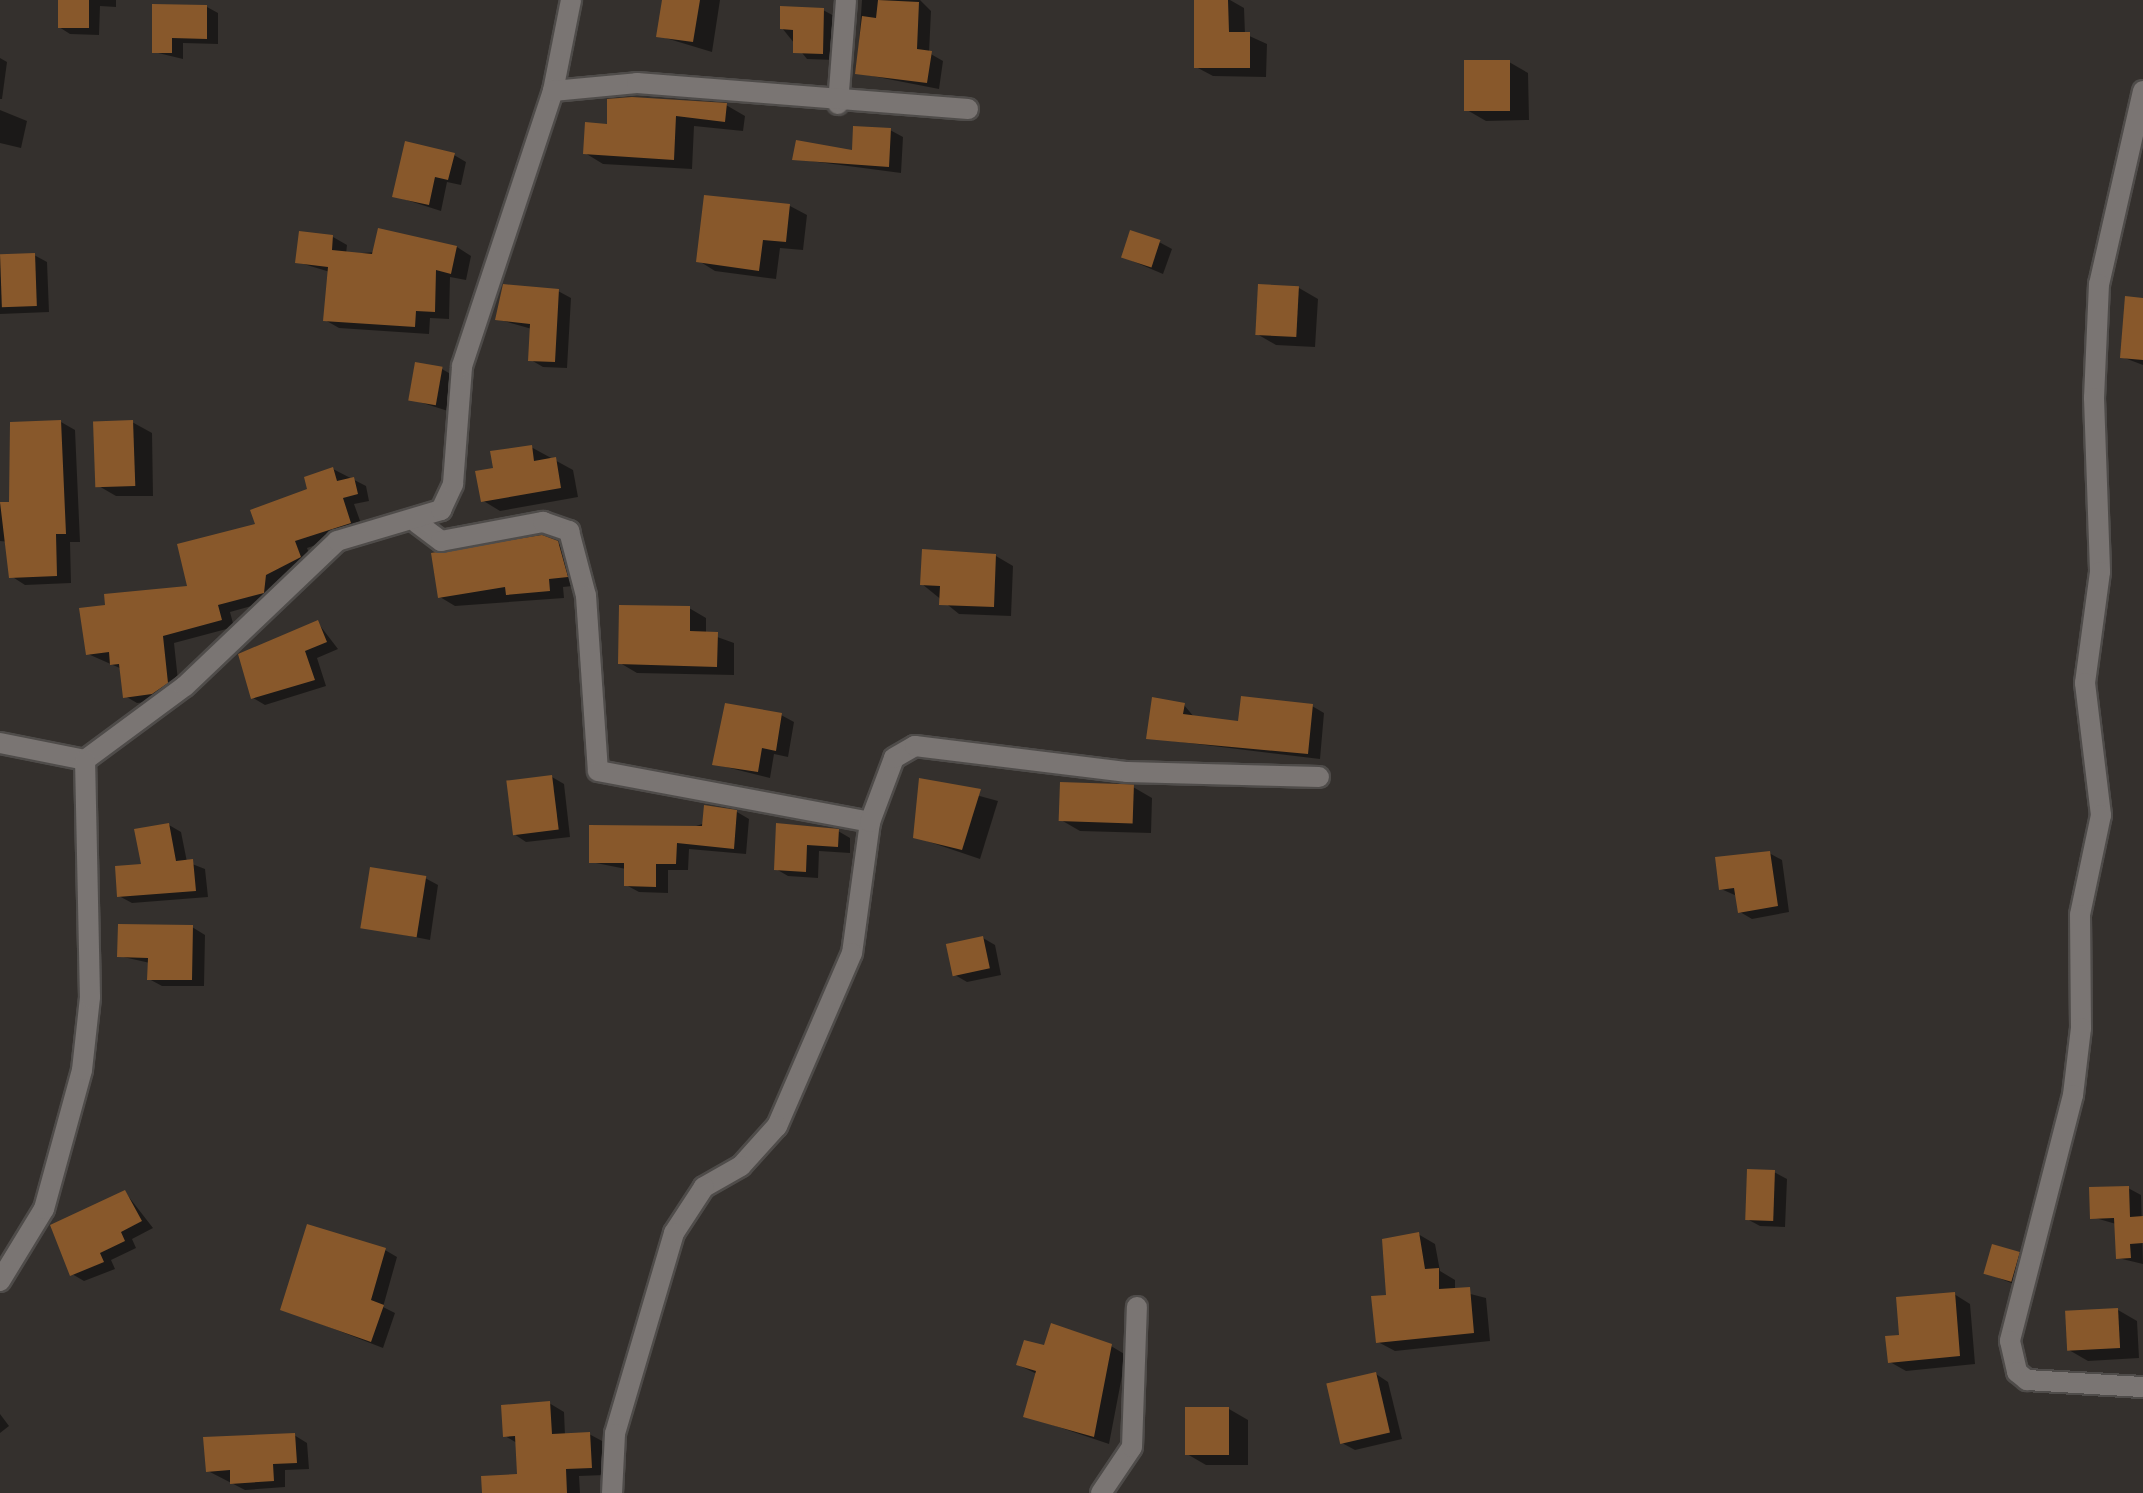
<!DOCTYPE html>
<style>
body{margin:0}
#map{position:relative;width:2143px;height:1493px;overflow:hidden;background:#34302d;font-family:Ubuntu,sans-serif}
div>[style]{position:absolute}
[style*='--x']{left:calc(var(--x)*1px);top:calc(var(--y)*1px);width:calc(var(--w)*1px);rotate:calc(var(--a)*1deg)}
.shadow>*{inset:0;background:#0007}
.building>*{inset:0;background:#88582b;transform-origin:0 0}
.roads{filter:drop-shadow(2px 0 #4f4c4a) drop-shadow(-2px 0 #4f4c4a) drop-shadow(0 2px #4f4c4a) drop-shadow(0 -2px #4f4c4a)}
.minor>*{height:20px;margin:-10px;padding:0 10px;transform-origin:10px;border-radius:10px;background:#7a7573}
span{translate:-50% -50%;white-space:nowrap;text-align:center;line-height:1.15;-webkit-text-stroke:6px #2a2623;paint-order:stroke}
</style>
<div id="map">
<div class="shadow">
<div style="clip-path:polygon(60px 0,116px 0,116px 7px,100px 6px,99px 35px,70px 34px,59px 27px)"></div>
<div style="clip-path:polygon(664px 0,720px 0,712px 52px,659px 36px)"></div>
<div style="clip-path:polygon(862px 0,920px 0,931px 11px,929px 53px,943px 61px,939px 89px,857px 73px)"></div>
<div style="clip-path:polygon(1196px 0,1230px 0,1244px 8px,1245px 34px,1267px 44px,1266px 77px,1213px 76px,1196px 67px)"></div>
<div style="clip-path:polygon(207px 7px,218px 13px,218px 44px,183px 43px,183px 59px,154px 52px)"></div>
<div style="clip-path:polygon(823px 10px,836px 17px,835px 60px,807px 59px,782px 28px)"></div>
<div style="clip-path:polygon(0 58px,7px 62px,2px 99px,0 99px)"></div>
<div style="clip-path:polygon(1509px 62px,1528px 73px,1529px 120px,1486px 121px,1467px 110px)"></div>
<div style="clip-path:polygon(726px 105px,745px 116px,743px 131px,694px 126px,692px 169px,603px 164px,585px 153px,608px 126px)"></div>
<div style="clip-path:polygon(0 110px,27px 121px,21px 148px,0 143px)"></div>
<div style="clip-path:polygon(890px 130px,903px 137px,901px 173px,795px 159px,854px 152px)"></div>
<div style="clip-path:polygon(454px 155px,466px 162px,461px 185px,447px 182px,441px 211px,394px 196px)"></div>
<div style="clip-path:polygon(790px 206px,807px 215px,803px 250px,780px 248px,776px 279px,715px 271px,699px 261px)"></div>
<div style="clip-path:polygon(333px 237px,347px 245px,346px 254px,457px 247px,471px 256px,466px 280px,450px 277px,449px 319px,430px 318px,429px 334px,339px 328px,325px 320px,330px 272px,297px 262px)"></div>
<div style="clip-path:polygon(1159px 242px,1172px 249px,1163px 274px,1123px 257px)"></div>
<div style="clip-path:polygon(34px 255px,47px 262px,49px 312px,0 314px,0 256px)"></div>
<div style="clip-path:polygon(1299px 288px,1318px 299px,1315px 347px,1276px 345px,1257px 334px)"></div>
<div style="clip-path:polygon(558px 291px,571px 298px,567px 368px,543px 367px,531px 360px,532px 329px,497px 319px)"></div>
<div style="clip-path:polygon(2143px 300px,2143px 365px,2122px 357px)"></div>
<div style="clip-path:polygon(442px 369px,454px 376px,448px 411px,410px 399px)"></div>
<div style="clip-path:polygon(61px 422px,75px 430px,80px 542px,70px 542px,71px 583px,25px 585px,11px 576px,10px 542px,0 541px,0 504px,11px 504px)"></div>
<div style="clip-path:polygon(132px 422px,152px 433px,153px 496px,116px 496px,97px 485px)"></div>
<div style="clip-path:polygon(531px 447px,573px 470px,578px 497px,500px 511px,482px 500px,495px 470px)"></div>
<div style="clip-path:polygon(333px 469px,366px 486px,369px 501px,354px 504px,363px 529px,307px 548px,313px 564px,278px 581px,276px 599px,230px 612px,234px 627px,174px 643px,179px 690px,165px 700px,137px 703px,125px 696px,122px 669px,88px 654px,190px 588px)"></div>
<div style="clip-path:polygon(557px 543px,573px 552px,582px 585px,563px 587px,564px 598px,455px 606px,440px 597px)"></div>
<div style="clip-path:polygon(996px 556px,1013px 566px,1011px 616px,959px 614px,922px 584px)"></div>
<div style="clip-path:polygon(689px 608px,706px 618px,706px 633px,734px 643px,734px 675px,637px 673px,620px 663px)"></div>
<div style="clip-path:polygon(318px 623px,338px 649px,317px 658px,326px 686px,265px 705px,253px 698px)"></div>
<div style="clip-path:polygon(1184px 705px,1195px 718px,1239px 723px,1312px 706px,1324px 713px,1320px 759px,1148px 738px)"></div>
<div style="clip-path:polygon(781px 715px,794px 722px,788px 757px,774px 754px,770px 778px,714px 764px)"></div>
<div style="clip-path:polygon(552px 777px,564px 784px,570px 837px,526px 842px,514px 834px)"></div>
<div style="clip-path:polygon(921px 780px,998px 801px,980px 859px,915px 837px)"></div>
<div style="clip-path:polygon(1133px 787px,1152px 798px,1151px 833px,1080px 831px,1061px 820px)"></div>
<div style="clip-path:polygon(737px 812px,749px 819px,746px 854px,689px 849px,688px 870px,668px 870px,668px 893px,639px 892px,626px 885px,626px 869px,591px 862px)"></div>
<div style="clip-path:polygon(169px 825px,181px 832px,187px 862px,205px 869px,208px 897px,132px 903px,119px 896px)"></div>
<div style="clip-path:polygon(778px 825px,838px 831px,850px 838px,850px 853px,819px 851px,818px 878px,788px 876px,776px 869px)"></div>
<div style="clip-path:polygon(1769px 853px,1782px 860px,1789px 912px,1752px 919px,1740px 912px,1737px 896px,1721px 889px)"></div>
<div style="clip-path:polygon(425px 878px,438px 885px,430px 940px,364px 927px)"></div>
<div style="clip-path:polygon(192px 927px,205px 935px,204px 986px,162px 986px,149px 979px,150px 963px,119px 956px)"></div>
<div style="clip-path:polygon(983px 938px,995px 945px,1001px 975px,967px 982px,955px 975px)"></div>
<div style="clip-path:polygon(1774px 1172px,1787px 1179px,1785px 1227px,1760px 1226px,1747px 1219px)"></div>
<div style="clip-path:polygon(2128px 1188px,2141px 1195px,2143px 1264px,2118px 1258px,2116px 1224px,2092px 1217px)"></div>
<div style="clip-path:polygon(125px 1192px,153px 1228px,132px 1239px,136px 1248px,111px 1260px,115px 1269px,84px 1281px,72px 1274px)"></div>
<div style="clip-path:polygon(1418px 1234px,1435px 1244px,1440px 1271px,1455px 1280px,1455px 1290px,1486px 1298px,1490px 1341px,1395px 1351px,1378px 1342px)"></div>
<div style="clip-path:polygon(385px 1250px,397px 1257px,383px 1307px,395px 1313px,383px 1348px,283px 1309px)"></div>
<div style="clip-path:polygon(2019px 1253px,2031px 1261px,2024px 1288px,1986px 1273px)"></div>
<div style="clip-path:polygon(1954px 1294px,1970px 1304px,1975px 1364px,1906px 1371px,1890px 1362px,1901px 1337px)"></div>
<div style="clip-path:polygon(2118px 1310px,2137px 1321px,2139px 1358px,2088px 1361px,2069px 1350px)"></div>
<div style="clip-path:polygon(1111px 1346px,1126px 1355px,1109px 1444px,1026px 1416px,1037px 1374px,1018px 1365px,1045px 1348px)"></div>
<div style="clip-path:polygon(1376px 1374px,1388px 1382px,1402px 1439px,1355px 1450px,1342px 1443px)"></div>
<div style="clip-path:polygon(549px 1403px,564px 1412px,565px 1435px,589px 1434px,604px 1442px,605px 1475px,579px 1476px,580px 1493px,484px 1493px,519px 1475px,517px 1443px,505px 1436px)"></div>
<div style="clip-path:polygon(1229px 1409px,1248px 1420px,1248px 1465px,1206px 1465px,1187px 1454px)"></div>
<div style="clip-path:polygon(0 1414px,9px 1426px,0 1433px)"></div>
<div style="clip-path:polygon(294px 1435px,307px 1443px,309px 1469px,285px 1470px,285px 1487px,245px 1490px,208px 1471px)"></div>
</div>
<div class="building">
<div style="left:58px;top:0;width:31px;height:28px"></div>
<div style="clip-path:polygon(662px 0,700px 0,693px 42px,656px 37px)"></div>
<div style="clip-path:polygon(878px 0,919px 2px,917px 49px,932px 51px,927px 83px,855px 74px,862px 16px,876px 18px)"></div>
<div style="clip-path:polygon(1194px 0,1228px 0,1229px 32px,1250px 32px,1250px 68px,1194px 68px)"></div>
<div style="clip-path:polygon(152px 4px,207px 5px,207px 39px,172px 38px,172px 53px,152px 53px)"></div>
<div style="clip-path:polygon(780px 6px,824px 8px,823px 54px,793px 53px,793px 30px,780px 29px)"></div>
<div style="left:1464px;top:60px;width:46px;height:51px"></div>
<div style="clip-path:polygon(632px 97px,727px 103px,725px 122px,676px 116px,674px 160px,583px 154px,585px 122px,607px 124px,607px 99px)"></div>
<div style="clip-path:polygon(853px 126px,891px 128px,889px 167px,792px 160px,796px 140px,852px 150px)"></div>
<div style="clip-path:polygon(405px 141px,455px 153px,448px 180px,435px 177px,429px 205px,392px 197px)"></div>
<div style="clip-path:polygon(704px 195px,790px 204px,786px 242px,763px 240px,759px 271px,696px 262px)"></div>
<div style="clip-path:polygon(378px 228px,457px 246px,451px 274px,436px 270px,435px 312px,416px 311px,415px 327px,323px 321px,328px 267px,295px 263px,299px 231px,333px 235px,332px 250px,372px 254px)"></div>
<div style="left:1130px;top:230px;width:32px;height:29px;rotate:18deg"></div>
<div style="left:35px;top:253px;width:53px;height:35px;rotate:88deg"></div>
<div style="clip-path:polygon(503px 284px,559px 289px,555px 362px,528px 361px,530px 324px,495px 320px)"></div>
<div style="left:1258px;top:284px;width:41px;height:51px;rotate:3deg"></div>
<div style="clip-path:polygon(2125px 296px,2143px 298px,2143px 360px,2120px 358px)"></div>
<div style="left:415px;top:362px;width:28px;height:39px;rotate:10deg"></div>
<div style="clip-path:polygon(61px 420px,66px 534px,56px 534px,57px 576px,9px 578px,0 502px,9px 502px,10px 422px)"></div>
<div style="left:133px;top:420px;width:66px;height:40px;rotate:88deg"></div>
<div style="clip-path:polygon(532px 445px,534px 461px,556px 457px,561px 488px,481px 502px,475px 471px,493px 468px,490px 451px)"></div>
<div style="clip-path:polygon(333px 467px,337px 481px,354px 477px,358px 494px,343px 498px,351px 523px,295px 541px,301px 557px,266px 575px,264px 593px,218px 605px,222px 620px,163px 636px,168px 683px,152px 694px,123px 698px,119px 664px,110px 665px,109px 652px,86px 655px,79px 608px,105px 605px,104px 594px,187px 586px,177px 544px,255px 524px,250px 510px,307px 489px,304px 477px)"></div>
<div style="clip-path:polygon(542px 535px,558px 541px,568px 577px,549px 579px,550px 591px,506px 595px,505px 587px,438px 598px,431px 553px)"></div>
<div style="clip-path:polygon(922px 549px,996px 554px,994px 607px,939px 605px,940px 586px,920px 585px)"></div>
<div style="clip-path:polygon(619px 605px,690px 606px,690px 631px,718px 632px,717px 667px,618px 664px)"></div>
<div style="clip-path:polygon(318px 620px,327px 642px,305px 651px,315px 680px,251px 699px,238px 654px)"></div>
<div style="clip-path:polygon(1241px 696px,1313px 704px,1308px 754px,1146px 739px,1152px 697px,1185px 703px,1183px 714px,1238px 721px)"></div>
<div style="clip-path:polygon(725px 703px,782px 713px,776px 751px,762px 748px,758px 772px,712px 765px)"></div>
<div style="left:552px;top:775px;width:55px;height:46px;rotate:83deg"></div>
<div style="clip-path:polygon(919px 778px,981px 789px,962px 850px,913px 838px)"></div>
<div style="left:1060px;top:782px;width:74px;height:39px;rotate:2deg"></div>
<div style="clip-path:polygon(704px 805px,737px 810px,734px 849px,677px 843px,676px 864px,656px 864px,656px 887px,624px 886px,624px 863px,589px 863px,589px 825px,702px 826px)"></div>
<div style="clip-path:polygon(169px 823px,176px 861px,193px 859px,196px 891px,117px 897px,115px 866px,141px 864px,134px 829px)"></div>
<div style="clip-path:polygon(776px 823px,839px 829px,838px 847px,807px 845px,806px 872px,774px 870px)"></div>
<div style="clip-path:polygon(1770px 851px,1778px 906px,1738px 913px,1734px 888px,1719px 890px,1715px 857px)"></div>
<div style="left:370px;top:867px;width:57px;height:62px;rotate:9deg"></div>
<div style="clip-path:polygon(118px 924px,193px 925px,192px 980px,147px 980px,148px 958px,117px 957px)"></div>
<div style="left:983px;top:936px;width:33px;height:38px;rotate:78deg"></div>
<div style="left:1747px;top:1169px;width:28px;height:51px;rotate:2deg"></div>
<div style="clip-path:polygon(2129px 1186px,2130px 1217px,2143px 1216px,2143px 1243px,2130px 1244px,2131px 1258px,2116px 1259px,2114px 1218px,2090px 1219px,2089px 1187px)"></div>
<div style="clip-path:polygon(125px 1190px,142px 1221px,121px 1232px,125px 1241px,100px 1253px,104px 1262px,70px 1276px,50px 1225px)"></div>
<div style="clip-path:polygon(307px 1224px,386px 1248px,371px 1300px,384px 1305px,371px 1342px,280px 1310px)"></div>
<div style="clip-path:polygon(1419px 1232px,1425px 1269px,1439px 1268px,1439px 1289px,1470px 1287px,1474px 1333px,1376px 1343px,1371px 1296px,1386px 1295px,1382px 1239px)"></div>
<div style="left:1992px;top:1244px;width:29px;height:31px;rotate:16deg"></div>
<div style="clip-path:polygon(1955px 1292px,1960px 1356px,1888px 1363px,1885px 1336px,1899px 1335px,1896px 1297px)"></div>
<div style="left:2118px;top:1308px;width:40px;height:53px;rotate:87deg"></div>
<div style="clip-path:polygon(1051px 1323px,1112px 1344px,1094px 1437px,1023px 1417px,1036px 1371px,1016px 1365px,1024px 1340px,1044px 1345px)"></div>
<div style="left:1376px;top:1372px;width:62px;height:51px;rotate:77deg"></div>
<div style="clip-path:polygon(550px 1401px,552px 1434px,590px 1432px,592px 1468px,566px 1469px,567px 1493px,482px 1493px,481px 1476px,517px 1474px,515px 1436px,503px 1437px,501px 1405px)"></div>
<div style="left:1185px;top:1407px;width:44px;height:48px"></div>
<div style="clip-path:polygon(295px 1433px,297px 1463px,273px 1464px,274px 1481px,230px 1484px,230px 1470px,206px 1472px,203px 1437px)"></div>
</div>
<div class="roads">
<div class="minor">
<div style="--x:553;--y:91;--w:93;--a:-78.8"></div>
<div style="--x:2143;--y:91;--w:198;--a:102.8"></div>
<div style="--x:2099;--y:284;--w:114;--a:92.5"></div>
<div style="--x:2094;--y:398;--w:174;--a:88"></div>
<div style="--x:2100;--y:572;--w:112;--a:97.7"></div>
<div style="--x:2085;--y:683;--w:133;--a:83.1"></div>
<div style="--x:2101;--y:815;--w:102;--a:101.9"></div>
<div style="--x:2080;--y:915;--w:113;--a:89.5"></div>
<div style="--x:2081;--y:1028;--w:67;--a:96.8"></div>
<div style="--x:2073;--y:1095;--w:254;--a:104.4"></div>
<div style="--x:2010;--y:1341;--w:32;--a:77"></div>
<div style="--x:2017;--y:1372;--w:13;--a:39"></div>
<div style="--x:2027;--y:1380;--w:116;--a:3.5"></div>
<div style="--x:838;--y:104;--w:104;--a:-85.6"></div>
<div style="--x:417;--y:523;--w:30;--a:37"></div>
<div style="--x:441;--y:541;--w:104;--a:-10.6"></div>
<div style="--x:543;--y:522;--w:28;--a:19"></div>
<div style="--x:569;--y:531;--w:67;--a:75.3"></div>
<div style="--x:586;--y:596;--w:175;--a:86.1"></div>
<div style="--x:598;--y:771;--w:277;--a:10.6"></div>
<div style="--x:870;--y:822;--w:132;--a:97.8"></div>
<div style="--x:852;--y:953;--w:189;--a:113.4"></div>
<div style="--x:777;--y:1126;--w:54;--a:132"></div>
<div style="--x:741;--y:1166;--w:43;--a:150.4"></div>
<div style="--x:704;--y:1187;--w:55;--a:123.1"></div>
<div style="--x:674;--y:1233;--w:209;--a:106.4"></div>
<div style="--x:615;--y:1434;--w:59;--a:92.9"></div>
<div style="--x:0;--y:743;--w:87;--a:11.3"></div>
<div style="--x:85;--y:760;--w:124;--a:-36.5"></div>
<div style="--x:185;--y:686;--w:210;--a:-43.6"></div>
<div style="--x:337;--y:541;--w:109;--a:-16.6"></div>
<div style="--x:441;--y:510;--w:29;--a:-65"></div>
<div style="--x:453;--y:484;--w:118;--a:-85.6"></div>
<div style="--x:462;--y:366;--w:290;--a:-71.7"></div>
<div style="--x:553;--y:91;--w:84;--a:-5.4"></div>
<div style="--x:637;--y:83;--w:332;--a:4.5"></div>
<div style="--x:870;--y:822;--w:68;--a:-69.4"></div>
<div style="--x:894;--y:758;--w:24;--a:-30"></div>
<div style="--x:915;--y:746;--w:214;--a:7"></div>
<div style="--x:1127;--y:772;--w:192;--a:1.5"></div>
<div style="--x:0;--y:1281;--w:84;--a:-58.6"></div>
<div style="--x:44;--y:1209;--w:144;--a:-74.7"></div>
<div style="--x:82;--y:1070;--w:73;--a:-83.7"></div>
<div style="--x:90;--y:997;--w:237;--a:-91.2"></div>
<div style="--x:1101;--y:1493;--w:55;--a:-56"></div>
<div style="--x:1132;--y:1447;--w:140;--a:-88"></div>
</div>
</div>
</div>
